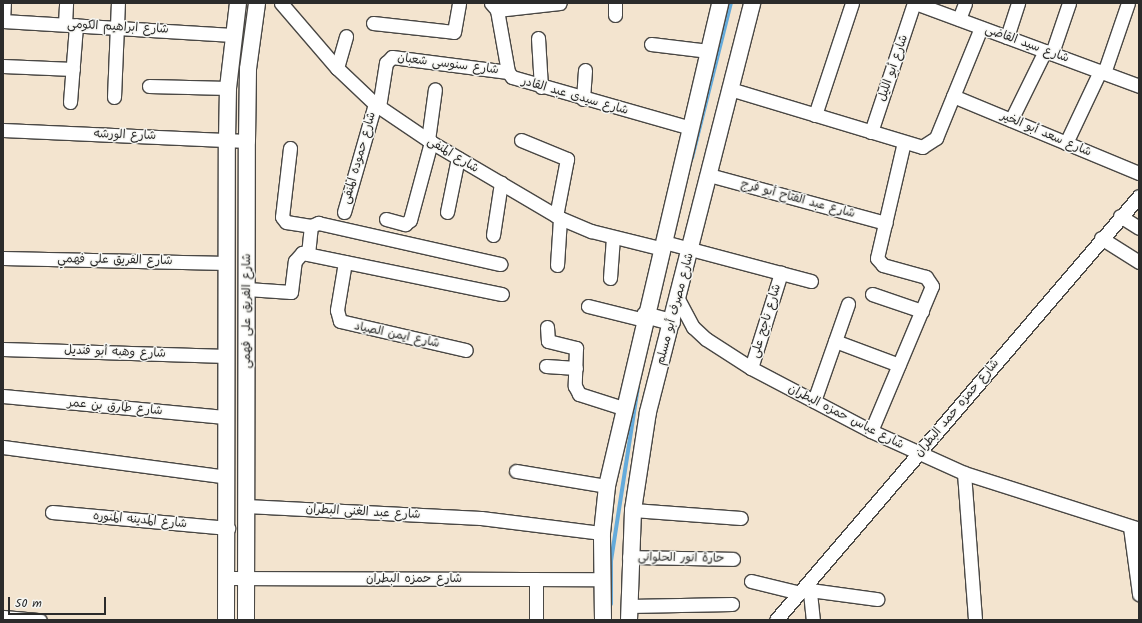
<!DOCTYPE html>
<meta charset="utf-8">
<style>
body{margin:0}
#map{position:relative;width:1142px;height:623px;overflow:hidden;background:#f3e4cf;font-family:Kalam,"Playpen Sans Arabic",sans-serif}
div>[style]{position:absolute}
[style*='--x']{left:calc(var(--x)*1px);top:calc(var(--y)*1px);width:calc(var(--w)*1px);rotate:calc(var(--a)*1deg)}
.stream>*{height:4px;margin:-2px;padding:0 2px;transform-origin:2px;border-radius:2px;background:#65abdb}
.roads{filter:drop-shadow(1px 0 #494744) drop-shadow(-1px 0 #494744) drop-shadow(0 1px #494744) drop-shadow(0 -1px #494744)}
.minor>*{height:13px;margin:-6.5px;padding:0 6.5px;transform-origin:6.5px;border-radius:6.5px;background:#fff}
.tertiary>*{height:16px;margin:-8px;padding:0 8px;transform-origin:8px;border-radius:8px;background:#fff}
span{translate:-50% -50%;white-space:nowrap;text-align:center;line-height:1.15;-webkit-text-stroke:3px #f6f6f2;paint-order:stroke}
.street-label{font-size:12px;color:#2b2b2b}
.frame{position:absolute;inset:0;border:4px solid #2b2b2b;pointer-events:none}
.scale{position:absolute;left:8px;top:597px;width:98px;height:18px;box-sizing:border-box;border:2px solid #2b2b2b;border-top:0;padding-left:5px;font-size:12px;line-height:14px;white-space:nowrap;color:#2b2b2b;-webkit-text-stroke:3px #f6f6f2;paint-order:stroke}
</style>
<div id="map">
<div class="stream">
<div style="--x:692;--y:158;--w:160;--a:-75.9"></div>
<div style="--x:611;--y:604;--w:43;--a:-90"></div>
<div style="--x:611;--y:561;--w:177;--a:-81.2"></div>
</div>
<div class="roads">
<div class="minor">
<div style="--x:281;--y:3;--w:86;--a:49.3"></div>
<div style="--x:337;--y:68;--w:52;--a:43.5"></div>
<div style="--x:375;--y:104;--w:68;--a:34.2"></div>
<div style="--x:431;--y:142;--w:150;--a:30.5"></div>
<div style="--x:560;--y:218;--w:34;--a:23"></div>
<div style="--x:591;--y:231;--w:74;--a:14"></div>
<div style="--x:491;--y:3;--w:9;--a:49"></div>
<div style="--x:497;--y:10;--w:63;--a:79.9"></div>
<div style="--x:508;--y:72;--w:6;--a:51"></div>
<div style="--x:512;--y:77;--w:186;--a:15.9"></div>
<div style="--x:915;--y:3;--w:239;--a:20.3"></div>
<div style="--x:497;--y:10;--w:63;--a:-6.3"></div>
<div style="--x:615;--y:15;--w:12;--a:-90"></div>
<div style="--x:959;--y:19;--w:17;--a:-69"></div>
<div style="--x:3;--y:21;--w:230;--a:3.5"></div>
<div style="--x:3;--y:21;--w:18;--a:-87"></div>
<div style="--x:373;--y:23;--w:81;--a:6.3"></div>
<div style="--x:454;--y:32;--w:29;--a:-80"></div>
<div style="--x:65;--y:24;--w:21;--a:-87"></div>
<div style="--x:1007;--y:37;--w:36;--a:-72"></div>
<div style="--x:538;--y:38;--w:49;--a:86.5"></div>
<div style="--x:651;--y:44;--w:58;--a:6.9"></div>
<div style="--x:1052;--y:53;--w:53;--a:-71.2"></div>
<div style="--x:3;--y:66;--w:70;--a:2.5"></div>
<div style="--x:337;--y:68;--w:33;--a:-74"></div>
<div style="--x:1104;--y:73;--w:74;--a:-71.1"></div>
<div style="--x:149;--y:86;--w:79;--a:1.5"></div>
<div style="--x:730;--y:89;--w:201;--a:16.8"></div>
<div style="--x:922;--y:147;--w:17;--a:-33"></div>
<div style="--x:936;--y:138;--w:119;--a:-67.8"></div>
<div style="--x:953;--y:96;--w:201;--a:22.5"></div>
<div style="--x:114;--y:97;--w:94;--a:-87.6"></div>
<div style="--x:583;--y:99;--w:29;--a:-86"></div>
<div style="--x:70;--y:102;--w:77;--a:-85.5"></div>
<div style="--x:379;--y:107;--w:45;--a:-81"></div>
<div style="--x:386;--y:63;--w:8;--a:-45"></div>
<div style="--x:392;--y:57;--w:117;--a:7.4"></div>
<div style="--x:815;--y:115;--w:118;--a:-71.7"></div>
<div style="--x:1011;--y:120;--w:77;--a:-63.8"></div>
<div style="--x:3;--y:130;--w:244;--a:2.6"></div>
<div style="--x:871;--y:132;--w:136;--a:-71.6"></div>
<div style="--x:428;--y:140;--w:51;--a:-82.2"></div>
<div style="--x:521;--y:140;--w:50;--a:22.4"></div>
<div style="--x:567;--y:159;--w:58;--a:100.9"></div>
<div style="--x:1066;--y:143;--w:80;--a:-64.7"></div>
<div style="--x:290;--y:148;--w:69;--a:96.6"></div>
<div style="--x:282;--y:217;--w:6;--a:51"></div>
<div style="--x:286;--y:222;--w:25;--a:9"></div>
<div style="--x:709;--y:175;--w:183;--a:15.2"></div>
<div style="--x:344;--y:212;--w:112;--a:-74"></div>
<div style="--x:447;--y:212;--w:55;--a:-78.5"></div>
<div style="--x:1120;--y:216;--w:22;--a:32"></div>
<div style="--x:386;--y:219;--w:20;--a:15"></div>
<div style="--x:405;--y:224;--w:6;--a:-39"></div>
<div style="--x:410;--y:220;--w:81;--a:-74.9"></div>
<div style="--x:493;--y:235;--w:53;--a:-81.3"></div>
<div style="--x:1101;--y:238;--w:45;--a:32.3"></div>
<div style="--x:664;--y:242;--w:152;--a:14.9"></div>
<div style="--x:308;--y:254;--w:28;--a:-84"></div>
<div style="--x:311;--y:226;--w:8;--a:-23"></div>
<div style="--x:318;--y:223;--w:187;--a:12.7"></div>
<div style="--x:3;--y:258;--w:224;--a:1.3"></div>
<div style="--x:345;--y:262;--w:49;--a:99.5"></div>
<div style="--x:337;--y:310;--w:11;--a:75"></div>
<div style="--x:340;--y:321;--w:129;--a:13"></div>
<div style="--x:557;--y:265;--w:47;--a:-86.3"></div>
<div style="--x:610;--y:278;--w:41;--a:-85.8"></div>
<div style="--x:247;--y:289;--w:44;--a:3.9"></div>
<div style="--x:291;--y:292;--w:31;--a:-83"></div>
<div style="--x:295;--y:261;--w:11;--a:-49"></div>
<div style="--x:302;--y:253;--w:204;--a:11.6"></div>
<div style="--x:872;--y:294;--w:53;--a:18.8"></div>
<div style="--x:678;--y:299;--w:32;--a:62"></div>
<div style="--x:693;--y:327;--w:18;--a:43"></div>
<div style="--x:706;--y:339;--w:54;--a:32.8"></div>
<div style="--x:751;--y:368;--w:136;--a:27.7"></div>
<div style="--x:871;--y:431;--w:102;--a:24.3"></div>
<div style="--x:964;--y:473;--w:184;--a:17.7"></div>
<div style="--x:588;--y:306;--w:58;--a:14"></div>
<div style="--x:547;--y:327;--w:14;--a:86"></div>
<div style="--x:548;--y:341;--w:29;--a:14"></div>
<div style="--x:576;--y:348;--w:38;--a:92"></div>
<div style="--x:575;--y:386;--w:9;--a:63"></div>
<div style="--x:579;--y:394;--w:46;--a:17.7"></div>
<div style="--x:835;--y:341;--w:68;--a:20.6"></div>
<div style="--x:3;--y:349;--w:224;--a:1.8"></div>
<div style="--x:546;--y:366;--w:30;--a:4"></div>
<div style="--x:751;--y:368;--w:100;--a:-72.5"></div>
<div style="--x:3;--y:396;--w:225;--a:5.4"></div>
<div style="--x:814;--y:401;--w:103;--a:-70.7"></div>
<div style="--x:871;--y:431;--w:157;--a:-67.2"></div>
<div style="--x:932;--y:286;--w:11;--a:-124"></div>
<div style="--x:926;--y:277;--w:45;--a:-164.4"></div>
<div style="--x:883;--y:265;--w:9;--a:-131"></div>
<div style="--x:877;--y:258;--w:119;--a:-76.9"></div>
<div style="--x:3;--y:447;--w:226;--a:7.6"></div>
<div style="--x:516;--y:471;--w:92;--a:9.4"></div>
<div style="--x:964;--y:473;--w:147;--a:85.7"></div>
<div style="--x:246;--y:506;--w:235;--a:2.9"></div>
<div style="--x:481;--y:518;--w:122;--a:7.1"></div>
<div style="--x:633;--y:510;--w:108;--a:4.2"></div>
<div style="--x:52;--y:512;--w:177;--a:5.2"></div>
<div style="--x:1130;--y:527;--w:68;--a:82.3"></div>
<div style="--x:629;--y:557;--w:104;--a:1.1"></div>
<div style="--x:226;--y:578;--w:375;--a:0.2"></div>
<div style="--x:536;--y:579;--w:41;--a:90"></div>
<div style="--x:751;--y:581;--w:50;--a:13.8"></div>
<div style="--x:809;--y:583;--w:37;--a:84"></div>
<div style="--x:810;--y:590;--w:68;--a:7.7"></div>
<div style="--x:629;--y:606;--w:103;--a:-1.1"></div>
<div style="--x:3;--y:617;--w:37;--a:5"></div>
<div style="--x:776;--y:620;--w:558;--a:-49.43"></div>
</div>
<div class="tertiary">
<div style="--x:645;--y:315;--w:28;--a:15"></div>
<div style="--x:226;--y:620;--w:480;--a:-89.9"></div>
<div style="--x:227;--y:140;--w:52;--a:-88.9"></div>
<div style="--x:228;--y:88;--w:86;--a:-83.3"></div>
<div style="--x:246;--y:620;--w:479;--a:-89.9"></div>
<div style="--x:247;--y:141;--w:72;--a:-89.2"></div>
<div style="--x:248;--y:69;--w:67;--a:-82.2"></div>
<div style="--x:603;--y:620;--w:87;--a:-90.7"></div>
<div style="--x:602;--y:533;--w:47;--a:-83.9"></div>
<div style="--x:607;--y:486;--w:496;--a:-76.8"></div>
<div style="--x:629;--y:620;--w:110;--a:-87.9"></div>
<div style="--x:633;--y:510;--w:99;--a:-81.3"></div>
<div style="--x:648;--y:412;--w:422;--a:-75.7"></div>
</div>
</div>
<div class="street-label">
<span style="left:118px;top:27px;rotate:3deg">شارع ابراهيم الكومى</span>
<span style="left:1027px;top:44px;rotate:20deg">شارع سيد القاضى</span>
<span style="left:448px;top:64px;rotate:7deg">شارع سنوسى شعبان</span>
<span style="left:893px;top:68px;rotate:-71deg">شارع أبو الليل</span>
<span style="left:575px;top:96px;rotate:16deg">شارع سيدى عبد القادر</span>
<span style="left:1046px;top:134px;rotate:23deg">شارع سعد أبو الخير</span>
<span style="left:125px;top:135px;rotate:2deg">شارع الورشه</span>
<span style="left:453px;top:155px;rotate:31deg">شارع المنفى</span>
<span style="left:359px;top:158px;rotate:-74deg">شارع حموده المنفى</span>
<span style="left:798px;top:199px;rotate:15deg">شارع عبد الفتاح أبو فرج</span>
<span style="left:115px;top:260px;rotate:1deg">شارع الفريق على فهمي</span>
<span style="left:675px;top:309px;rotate:-75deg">شارع مصرف أبو مسلم</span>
<span style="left:247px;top:311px;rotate:-90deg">شارع الفريق على فهمى</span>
<span style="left:766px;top:321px;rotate:-73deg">شارع ناجح على</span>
<span style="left:397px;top:335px;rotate:12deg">شارع ايمن الصياد</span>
<span style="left:115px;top:352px;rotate:2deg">شارع وهبه أبو قنديل</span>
<span style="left:115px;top:407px;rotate:5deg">شارع طارق بن عمر</span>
<span style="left:957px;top:408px;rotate:-50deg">شارع حمزه حمد البطران</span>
<span style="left:846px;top:417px;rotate:27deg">شارع عباس حمزه البطران</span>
<span style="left:363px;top:512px;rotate:3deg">شارع عبد الغنى البطران</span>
<span style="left:140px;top:520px;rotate:5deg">شارع المدينه المنوره</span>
<span style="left:681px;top:558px;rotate:1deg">حارة انور الحلوانى</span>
<span style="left:414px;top:579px">شارع حمزه البطران</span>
</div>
<div class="frame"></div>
<div class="scale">50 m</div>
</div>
